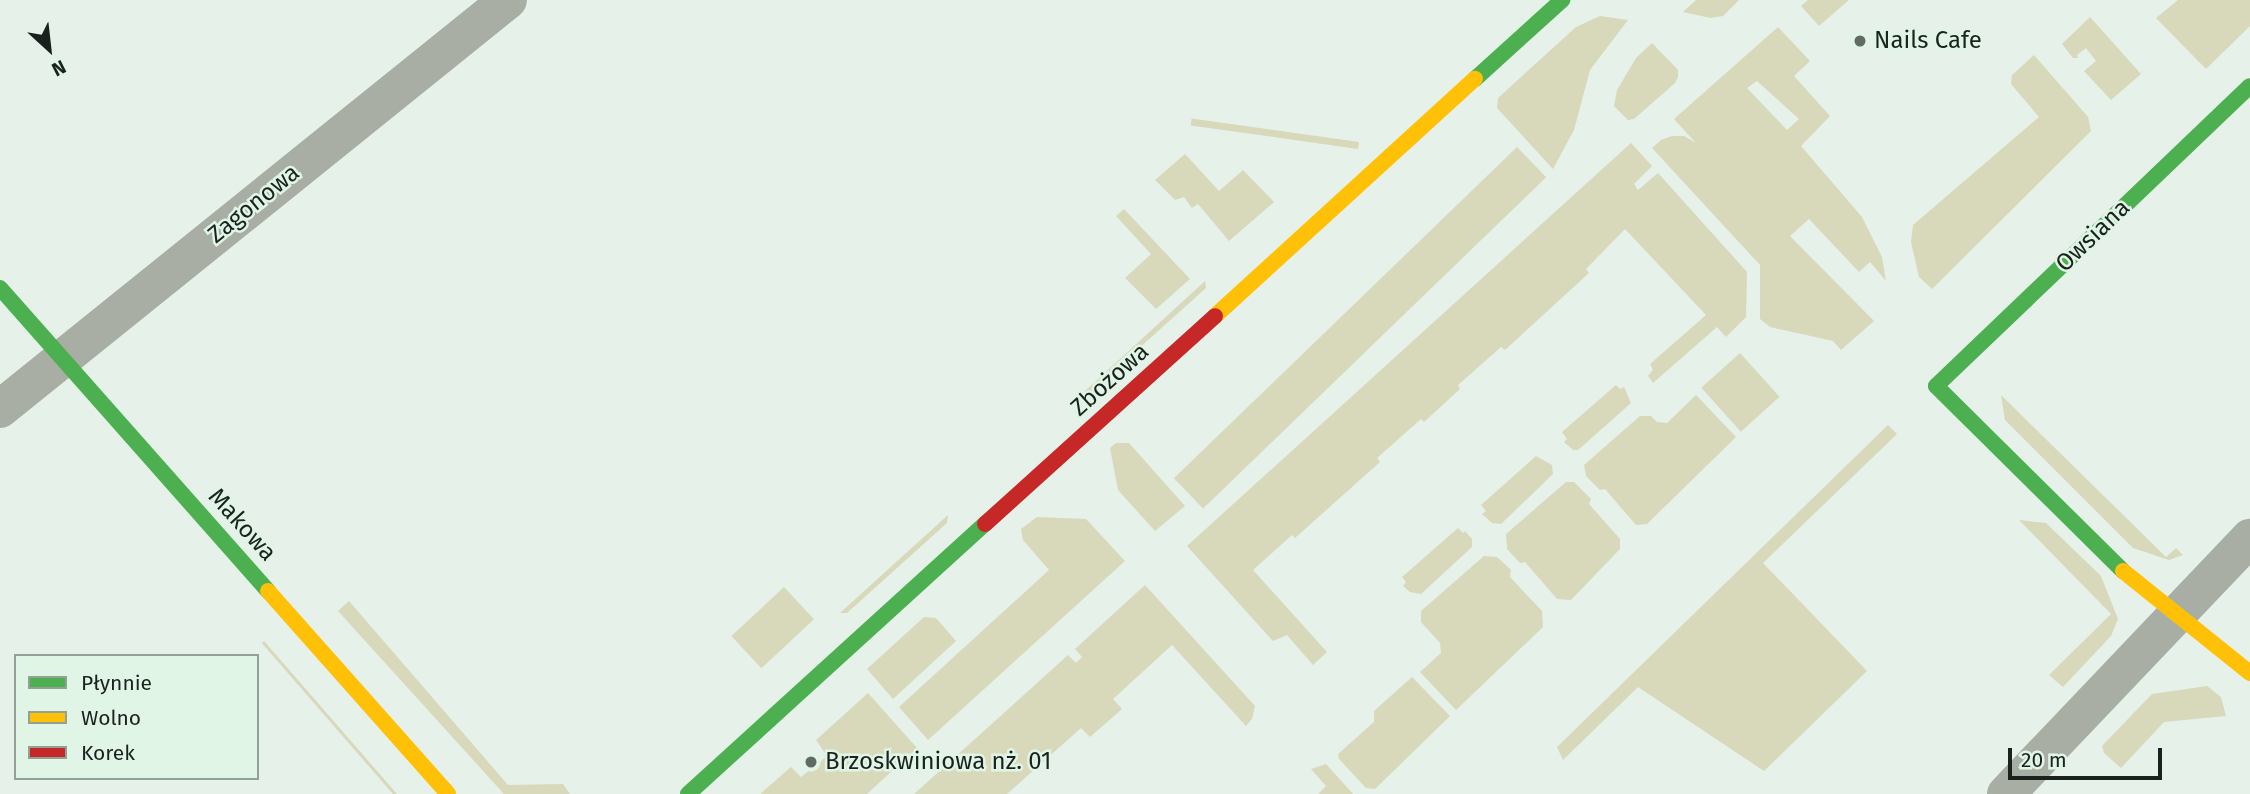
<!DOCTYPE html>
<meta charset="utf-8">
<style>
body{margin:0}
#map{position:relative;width:2250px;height:794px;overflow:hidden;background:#e6f1e9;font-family:"Fira Sans",sans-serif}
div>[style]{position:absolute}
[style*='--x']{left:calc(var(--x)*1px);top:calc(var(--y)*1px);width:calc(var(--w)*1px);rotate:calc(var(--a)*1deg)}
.green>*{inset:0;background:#d8d8bb;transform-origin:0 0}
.street>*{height:38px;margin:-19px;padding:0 19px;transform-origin:19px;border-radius:19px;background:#a8aea4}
.fast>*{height:16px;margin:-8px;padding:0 8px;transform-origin:8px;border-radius:8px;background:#4caf50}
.slow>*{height:16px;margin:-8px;padding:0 8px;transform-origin:8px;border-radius:8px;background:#ffc107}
.jam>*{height:16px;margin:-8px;padding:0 8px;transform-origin:8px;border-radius:8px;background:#c62828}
.dots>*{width:19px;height:19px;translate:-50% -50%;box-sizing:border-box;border:4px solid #e1f5e7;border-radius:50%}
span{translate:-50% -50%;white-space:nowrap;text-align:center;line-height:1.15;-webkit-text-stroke:5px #e1f5e7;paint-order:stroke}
.poi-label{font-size:24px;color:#1a221d}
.left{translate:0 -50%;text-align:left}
.street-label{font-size:24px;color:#1a221d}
.legend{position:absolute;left:14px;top:654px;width:245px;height:126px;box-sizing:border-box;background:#e1f5e7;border:2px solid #91a196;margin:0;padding:9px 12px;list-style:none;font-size:21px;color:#1a221d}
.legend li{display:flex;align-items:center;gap:14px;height:35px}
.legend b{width:35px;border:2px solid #91a196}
.north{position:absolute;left:14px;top:14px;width:70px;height:70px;-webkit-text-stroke:5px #e1f5e7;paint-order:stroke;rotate:153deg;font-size:19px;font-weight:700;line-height:28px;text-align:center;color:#1a221d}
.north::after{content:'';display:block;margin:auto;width:24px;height:32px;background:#1a221d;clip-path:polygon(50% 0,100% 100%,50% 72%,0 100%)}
.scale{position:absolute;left:2008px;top:748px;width:154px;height:32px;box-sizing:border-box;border:4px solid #1a221d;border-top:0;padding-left:9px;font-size:21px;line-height:24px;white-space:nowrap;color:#1a221d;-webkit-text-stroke:5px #e1f5e7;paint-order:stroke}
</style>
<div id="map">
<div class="green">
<div style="clip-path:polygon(1696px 0,1739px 0,1723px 16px,1711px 18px,1683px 12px)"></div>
<div style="clip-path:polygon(1808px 0,1849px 0,1819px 26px,1801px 6px)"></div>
<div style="clip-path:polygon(2178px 0,2250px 0,2250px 26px,2206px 69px,2156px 18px)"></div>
<div style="clip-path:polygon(1600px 16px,1628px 20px,1590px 70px,1574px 130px,1553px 169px,1497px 108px,1498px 98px,1576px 27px)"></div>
<div style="clip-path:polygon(2090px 17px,2141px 74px,2111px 100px,2084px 71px,2096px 61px,2086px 48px,2077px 55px,2078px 58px,2073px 58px,2062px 44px)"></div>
<div style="clip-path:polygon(evenodd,1778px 27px,1810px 61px,1794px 76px,1830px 116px,1801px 146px,1862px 217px,1882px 257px,1886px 281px,1870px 262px,1859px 272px,1809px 219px,1790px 236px,1874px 321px,1841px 350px,1833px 341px,1770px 327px,1760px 319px,1760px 265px,1652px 148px,1661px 140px,1672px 136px,1684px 136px,1696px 143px,1674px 119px,1778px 27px,1757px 81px,1799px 119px,1787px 130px,1747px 88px,1757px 81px)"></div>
<div style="clip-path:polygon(1652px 43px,1678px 70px,1678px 77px,1675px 83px,1634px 119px,1628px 120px,1614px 106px,1617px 90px,1636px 58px)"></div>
<div style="clip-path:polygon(2034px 55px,2088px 117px,2091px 131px,1932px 289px,1919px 277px,1911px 242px,1913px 225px,2039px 117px,2011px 84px,2012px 75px)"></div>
<div style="left:1359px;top:142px;width:7px;height:169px;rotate:98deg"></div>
<div style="clip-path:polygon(1631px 143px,1652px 166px,1634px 184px,1638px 190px,1658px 173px,1747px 272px,1746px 317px,1726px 337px,1717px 327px,1653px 383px,1648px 376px,1653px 370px,1650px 364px,1706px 315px,1625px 229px,1586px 269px,1589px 273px,1505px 350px,1501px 347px,1458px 385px,1460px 389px,1424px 422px,1421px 419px,1377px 458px,1380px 462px,1295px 538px,1292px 535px,1253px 570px,1327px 652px,1313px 665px,1287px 635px,1273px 641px,1187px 546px)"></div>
<div style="left:1517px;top:147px;width:42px;height:477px;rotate:46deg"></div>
<div style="clip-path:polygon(1185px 154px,1219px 191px,1243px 170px,1274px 202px,1229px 241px,1198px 204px,1192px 208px,1184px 197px,1175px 200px,1155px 180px)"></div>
<div style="clip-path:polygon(1124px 209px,1190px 279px,1156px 309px,1125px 278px,1151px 254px,1116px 216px)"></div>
<div style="clip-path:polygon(1205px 281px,1206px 288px,1078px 403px,1072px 403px)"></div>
<div style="left:1740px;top:353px;width:59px;height:52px;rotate:48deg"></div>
<div style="clip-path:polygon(1616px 385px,1620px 389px,1624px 387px,1631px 403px,1578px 450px,1573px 450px,1564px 442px,1567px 439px,1562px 432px)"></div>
<div style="clip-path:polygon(1696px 395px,1736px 437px,1647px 524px,1636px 525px,1605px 489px,1600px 490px,1586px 476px,1584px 465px,1640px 416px,1651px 416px,1657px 422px,1667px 423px)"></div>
<div style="clip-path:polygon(2001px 395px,2166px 557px,2176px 548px,2183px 555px,2169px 560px,2133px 548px,2005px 420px)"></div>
<div style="clip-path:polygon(1888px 425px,1897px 434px,1763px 563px,1867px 671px,1764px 771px,1638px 687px,1563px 760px,1557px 747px)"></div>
<div style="clip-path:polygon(1116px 443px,1129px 443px,1185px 506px,1155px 531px,1118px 490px,1110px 448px)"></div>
<div style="clip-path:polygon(1536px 456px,1552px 465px,1553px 474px,1501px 524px,1492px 523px,1482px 514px,1486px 511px,1481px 505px)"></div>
<div style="clip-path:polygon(1566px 482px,1574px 482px,1591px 499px,1589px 504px,1620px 539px,1620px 549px,1571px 600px,1557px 599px,1525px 562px,1520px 563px,1507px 549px,1506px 534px)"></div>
<div style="clip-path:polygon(948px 515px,947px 523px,847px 613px,840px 613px)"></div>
<div style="clip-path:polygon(1037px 517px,1086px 519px,1125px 561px,928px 740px,899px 707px,1049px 570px,1023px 540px,1021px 529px)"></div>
<div style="clip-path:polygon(2019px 520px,2046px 523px,2101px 576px,2118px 619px,2111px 636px,2063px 687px,2049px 675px,2111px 614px)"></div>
<div style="clip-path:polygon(1458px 528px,1463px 533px,1465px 531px,1472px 539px,1472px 547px,1421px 594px,1410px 592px,1403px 586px,1406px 582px,1402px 577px)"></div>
<div style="clip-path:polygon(1484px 556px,1497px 557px,1511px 570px,1510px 577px,1542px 611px,1543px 627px,1456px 710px,1420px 672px,1441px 653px,1440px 643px,1421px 622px,1421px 611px)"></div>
<div style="clip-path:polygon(1145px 585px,1255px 706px,1252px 719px,1246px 726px,1172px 645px,1113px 699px,1122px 709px,1090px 737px,1081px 728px,1007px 794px,914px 794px,1068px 655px,1076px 663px,1082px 657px,1075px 649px)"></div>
<div style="left:784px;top:587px;width:44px;height:72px;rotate:47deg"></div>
<div style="clip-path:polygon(349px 601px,508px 785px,563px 784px,570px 794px,504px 794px,338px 611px)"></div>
<div style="clip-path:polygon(924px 617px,936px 618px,956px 641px,893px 699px,867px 669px)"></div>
<div style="left:264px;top:641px;width:204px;height:3px;rotate:49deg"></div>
<div style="clip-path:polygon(1412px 677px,1450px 716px,1375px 789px,1366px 788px,1339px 759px,1338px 754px,1374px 722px,1374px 711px)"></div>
<div style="clip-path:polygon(2207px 686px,2221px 697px,2226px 716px,2164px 722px,2121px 768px,2104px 753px,2102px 746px,2152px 694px)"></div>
<div style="clip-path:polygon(868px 693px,917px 748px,867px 794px,760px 794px,791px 767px,801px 777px,827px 756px,816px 740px)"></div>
<div style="clip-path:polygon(1326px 764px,1353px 794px,1318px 794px,1326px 786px,1311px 769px)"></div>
</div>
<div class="street">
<div style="--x:0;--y:409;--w:652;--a:-38.84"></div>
<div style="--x:2006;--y:794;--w:354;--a:-46.4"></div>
</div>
<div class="fast">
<div style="--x:1475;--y:79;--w:118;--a:-42.2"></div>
<div style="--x:0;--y:288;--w:405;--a:48.5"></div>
<div style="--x:2123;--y:571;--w:263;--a:-135.3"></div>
<div style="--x:1936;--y:386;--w:434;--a:-43.7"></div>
<div style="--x:688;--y:794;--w:401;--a:-42.3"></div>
</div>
<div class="slow">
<div style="--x:1215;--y:316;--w:352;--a:-42.4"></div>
<div style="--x:2123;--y:571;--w:163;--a:38.8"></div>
<div style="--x:268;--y:591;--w:271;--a:48.4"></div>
</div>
<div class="jam">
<div style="--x:985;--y:524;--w:310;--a:-42.1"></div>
</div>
<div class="dots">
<div style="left:1860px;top:41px;background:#616a64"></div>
<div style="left:811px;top:762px;background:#616a64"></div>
</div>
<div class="poi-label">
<span class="left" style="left:1874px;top:41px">Nails Cafe</span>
<span class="left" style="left:825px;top:762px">Brzoskwiniowa nż. 01</span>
</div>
<div class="street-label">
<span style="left:254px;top:204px;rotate:-39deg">Zagonowa</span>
<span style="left:2093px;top:236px;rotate:-44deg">Owsiana</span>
<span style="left:1110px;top:380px;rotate:-42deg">Zbożowa</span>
<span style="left:242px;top:525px;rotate:48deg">Makowa</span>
</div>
<ul class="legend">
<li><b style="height:9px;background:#4caf50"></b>Płynnie</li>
<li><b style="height:9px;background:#ffc107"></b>Wolno</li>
<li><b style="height:9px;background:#c62828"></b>Korek</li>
</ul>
<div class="north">N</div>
<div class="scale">20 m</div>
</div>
